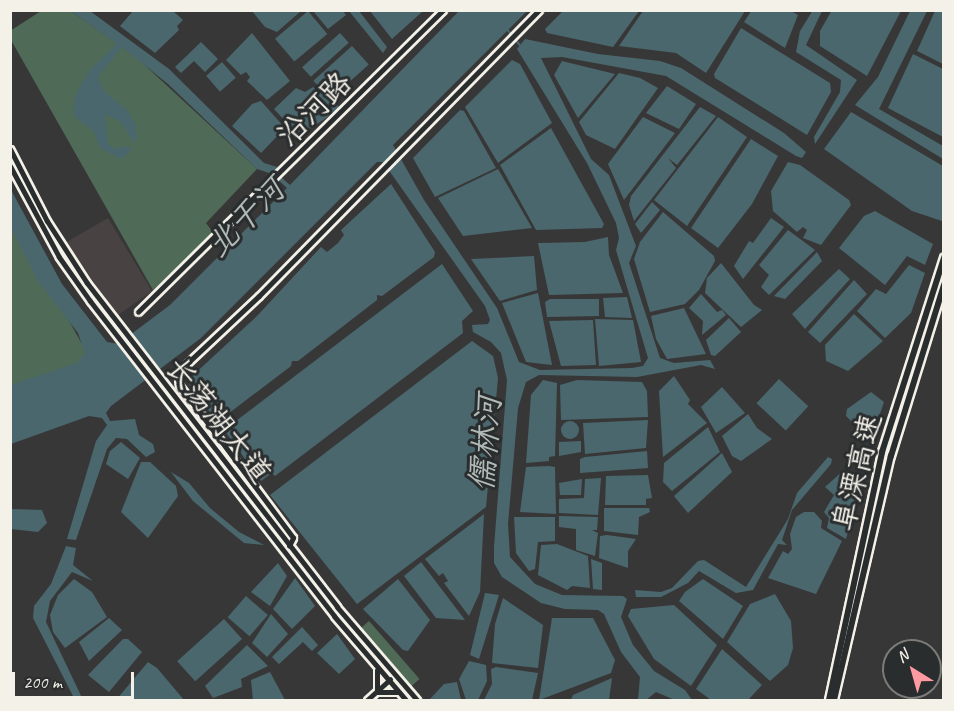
<!DOCTYPE html>
<meta charset="utf-8">
<style>
body{margin:0}
#map{position:relative;width:954px;height:711px;overflow:hidden;background:#383737;font-family:Caveat,"LXGW WenKai TC",sans-serif}
div>[style]{position:absolute}
[style*='--x']{left:calc(var(--x)*1px);top:calc(var(--y)*1px);width:calc(var(--w)*1px);rotate:calc(var(--a)*1deg)}
.built>*{inset:0;background:#494242}
.green>*{inset:0;background:#506a58;transform-origin:0 0}
.water>*{inset:0;background:#4a676d;transform-origin:0 0}
.round{border-radius:50%}
.stream>*{height:1.5px;margin:-0.75px;padding:0 0.75px;transform-origin:0.75px;border-radius:0.75px;background:#4a676d}
.roads{filter:drop-shadow(2px 0 #f4f1e8) drop-shadow(-2px 0 #f4f1e8) drop-shadow(0 2px #f4f1e8) drop-shadow(0 -2px #f4f1e8)}
.minor>*{height:4.5px;margin:-2.25px;padding:0 2.25px;transform-origin:2.25px;border-radius:2.25px;background:#2a2d2e}
.major>*{height:5px;margin:-2.5px;padding:0 2.5px;transform-origin:2.5px;border-radius:2.5px;background:#2a2d2e}
.highway>*{height:6px;margin:-3px;padding:0 3px;transform-origin:3px;border-radius:3px;background:#2a2d2e}
span{translate:-50% -50%;white-space:nowrap;text-align:center;line-height:1.15;-webkit-text-stroke:6px #2a2d2e;paint-order:stroke}
.street-label{font-size:30px;color:#f4f1e8}
.water-label{font-size:32px;color:#b0bab7;font-style:italic}
.frame{position:absolute;inset:0;border:12px solid #f4f1e8;pointer-events:none}
.north{position:absolute;left:882px;top:639px;width:60px;height:60px;box-sizing:border-box;background:#2a2d2e;border:2px solid #7b7b78;border-radius:50%;rotate:323deg;font-size:16px;font-weight:700;line-height:24px;text-align:center;color:#f4f1e8}
.north::after{content:'';display:block;margin:auto;width:21px;height:27px;background:#ff9aa2;clip-path:polygon(50% 0,100% 100%,50% 72%,0 100%)}
.scale{position:absolute;left:12px;top:672px;width:122px;height:27px;box-sizing:border-box;border:3px solid #f4f1e8;border-top:0;padding-left:8px;font-size:18px;line-height:21px;white-space:nowrap;color:#f4f1e8;-webkit-text-stroke:4px #2a2d2e;paint-order:stroke}
</style>
<div id="map">
<div class="built">
<div style="clip-path:polygon(108px 218px,152px 291px,118px 315px,65px 243px)"></div>
</div>
<div class="green">
<div style="clip-path:polygon(41px 11px,71px 11px,136px 57px,257px 169px,206px 223px,214px 234px,153px 290px,11px 40px,10px 31px)"></div>
<div style="clip-path:polygon(10px 214px,93px 364px,10px 417px)"></div>
<div style="left:369px;top:621px;width:77px;height:13px;rotate:49deg"></div>
</div>
<div class="water">
<div style="clip-path:polygon(752px 10px,791px 11px,798px 15px,785px 48px,744px 22px)"></div>
<div style="clip-path:polygon(813px 10px,822px 11px,806px 45px,857px 80px,815px 144px,814px 137px,840px 92px,841px 80px,796px 52px,800px 31px)"></div>
<div style="clip-path:polygon(832px 10px,901px 11px,867px 76px,820px 46px,820px 31px)"></div>
<div style="clip-path:polygon(71px 11px,90px 11px,169px 69px,264px 163px,277px 167px,275px 172px,290px 185px,459px 11px,527px 11px,393px 145px,424px 200px,497px 308px,519px 362px,540px 370px,632px 368px,643px 366px,648px 358px,616px 250px,619px 238px,616px 223px,587px 163px,517px 49px,525px 39px,598px 54px,660px 61px,681px 68px,784px 133px,806px 152px,802px 158px,796px 156px,666px 76px,562px 57px,541px 58px,591px 159px,609px 175px,636px 246px,629px 263px,660px 358px,674px 363px,710px 360px,715px 369px,701px 365px,637px 377px,539px 375px,526px 382px,518px 408px,508px 524px,510px 557px,535px 584px,562px 595px,623px 596px,627px 599px,621px 617px,633px 645px,654px 671px,685px 690px,692px 700px,675px 700px,656px 692px,646px 700px,638px 700px,640px 677px,621px 652px,604px 614px,598px 610px,565px 609px,541px 603px,502px 577px,494px 563px,494px 547px,507px 380px,501px 353px,491px 342px,473px 332px,472px 325px,488px 324px,490px 320px,485px 306px,383px 162px,377px 162px,201px 338px,111px 406px,106px 413px,110px 421px,135px 419px,139px 435px,153px 444px,155px 452px,146px 457px,127px 439px,116px 438px,107px 449px,76px 540px,67px 539px,96px 441px,107px 425px,102px 418px,89px 416px,11px 444px,11px 385px,77px 363px,85px 354px,78px 333px,38px 281px,11px 228px,10px 188px,62px 284px,107px 342px,118px 344px,170px 305px,287px 188px,272px 174px,257px 169px,168px 84px,122px 47px,98px 77px,104px 91px,127px 110px,135px 123px,137px 139px,133px 141px,120px 121px,105px 114px,108px 144px,115px 149px,127px 146px,132px 149px,121px 159px,100px 148px,94px 132px,73px 115px,75px 96px,89px 71px,117px 44px)"></div>
<div style="clip-path:polygon(133px 11px,173px 11px,183px 20px,177px 26px,179px 30px,155px 53px,120px 26px)"></div>
<div style="clip-path:polygon(252px 11px,301px 11px,277px 32px,265px 27px)"></div>
<div style="left:308px;top:11px;width:30px;height:43px;rotate:50deg"></div>
<div style="clip-path:polygon(313px 11px,343px 11px,346px 15px,328px 29px)"></div>
<div style="clip-path:polygon(349px 11px,359px 11px,387px 47px,383px 53px)"></div>
<div style="clip-path:polygon(370px 11px,423px 11px,392px 39px)"></div>
<div style="clip-path:polygon(563px 11px,563px 10px,639px 11px,613px 47px,547px 33px,545px 29px)"></div>
<div style="clip-path:polygon(643px 11px,643px 10px,745px 11px,706px 73px,676px 53px,619px 46px)"></div>
<div style="clip-path:polygon(910px 11px,927px 11px,879px 109px,943px 146px,943px 159px,855px 105px,878px 77px)"></div>
<div style="clip-path:polygon(935px 11px,943px 11px,943px 64px,917px 51px)"></div>
<div style="clip-path:polygon(741px 28px,830px 83px,831px 92px,807px 135px,715px 78px,714px 74px)"></div>
<div style="clip-path:polygon(252px 33px,290px 81px,267px 100px,247px 81px,250px 77px,246px 72px,241px 75px,226px 60px)"></div>
<div style="left:340px;top:33px;width:13px;height:51px;rotate:48deg"></div>
<div style="clip-path:polygon(201px 42px,218px 59px,205px 72px,194px 61px,181px 73px,175px 67px)"></div>
<div style="left:352px;top:46px;width:25px;height:52px;rotate:48deg"></div>
<div style="clip-path:polygon(913px 54px,943px 69px,943px 137px,888px 108px)"></div>
<div style="clip-path:polygon(512px 60px,520px 64px,552px 123px,498px 163px,465px 107px)"></div>
<div style="clip-path:polygon(562px 61px,615px 74px,578px 118px,554px 75px)"></div>
<div style="left:222px;top:62px;width:21px;height:21px;rotate:49deg"></div>
<div style="clip-path:polygon(619px 73px,640px 78px,658px 88px,615px 149px,586px 135px,579px 122px)"></div>
<div style="clip-path:polygon(667px 86px,696px 104px,679px 129px,646px 113px)"></div>
<div style="clip-path:polygon(313px 87px,341px 108px,299px 136px,274px 109px,296px 88px,305px 92px)"></div>
<div style="clip-path:polygon(261px 101px,285px 128px,261px 153px,232px 126px,252px 104px)"></div>
<div style="clip-path:polygon(700px 107px,716px 116px,677px 165px,668px 158px,676px 168px,634px 221px,629px 205px,631px 196px)"></div>
<div style="clip-path:polygon(460px 110px,464px 111px,496px 168px,435px 197px,413px 158px)"></div>
<div style="clip-path:polygon(851px 112px,943px 166px,942px 221px,912px 211px,824px 149px)"></div>
<div style="clip-path:polygon(643px 117px,675px 133px,624px 200px,608px 164px)"></div>
<div style="clip-path:polygon(718px 117px,747px 137px,687px 226px,654px 200px)"></div>
<div style="clip-path:polygon(551px 128px,604px 224px,602px 228px,536px 230px,500px 165px)"></div>
<div style="clip-path:polygon(751px 139px,778px 156px,752px 204px,718px 248px,691px 228px)"></div>
<div style="clip-path:polygon(788px 162px,800px 165px,849px 200px,851px 205px,821px 245px,803px 238px,807px 230px,803px 227px,797px 232px,773px 211px,771px 191px)"></div>
<div style="clip-path:polygon(498px 169px,532px 228px,463px 236px,438px 198px)"></div>
<div style="clip-path:polygon(391px 184px,435px 252px,434px 257px,382px 296px,377px 295px,377px 300px,298px 361px,292px 361px,291px 366px,220px 420px,215px 419px,189px 384px,189px 379px,257px 316px,321px 247px,327px 252px,338px 243px,344px 235px,341px 230px)"></div>
<div style="clip-path:polygon(652px 202px,660px 210px,641px 233px,635px 224px)"></div>
<div style="clip-path:polygon(875px 211px,933px 244px,925px 265px,907px 256px,885px 285px,839px 248px,864px 216px)"></div>
<div style="clip-path:polygon(663px 212px,714px 256px,715px 261px,699px 290px,685px 304px,650px 312px,634px 259px,640px 242px)"></div>
<div style="clip-path:polygon(771px 218px,784px 227px,743px 279px,734px 266px,749px 241px,753px 243px)"></div>
<div style="clip-path:polygon(788px 230px,815px 250px,769px 295px,761px 287px,769px 275px,759px 265px)"></div>
<div style="clip-path:polygon(608px 237px,609px 255px,623px 293px,549px 295px,538px 243px,585px 242px)"></div>
<div style="clip-path:polygon(817px 252px,822px 261px,785px 299px,774px 296px)"></div>
<div style="clip-path:polygon(534px 256px,537px 290px,500px 301px,471px 259px)"></div>
<div style="clip-path:polygon(721px 263px,754px 305px,762px 310px,741px 327px,705px 293px,707px 278px)"></div>
<div style="clip-path:polygon(442px 264px,473px 311px,462px 321px,463px 333px,275px 476px,272px 473px,261px 481px,224px 430px)"></div>
<div style="clip-path:polygon(909px 265px,925px 273px,911px 313px,885px 338px,857px 311px,876px 289px,886px 294px)"></div>
<div style="clip-path:polygon(839px 269px,850px 279px,805px 329px,792px 314px)"></div>
<div style="clip-path:polygon(854px 280px,867px 294px,820px 343px,808px 332px)"></div>
<div style="clip-path:polygon(538px 293px,552px 365px,526px 362px,502px 303px)"></div>
<div style="clip-path:polygon(701px 294px,717px 312px,722px 310px,726px 315px,702px 335px,703px 321px,689px 308px)"></div>
<div style="clip-path:polygon(627px 297px,632px 318px,605px 317px,603px 298px)"></div>
<div style="clip-path:polygon(550px 299px,599px 299px,599px 316px,547px 317px,545px 302px)"></div>
<div style="clip-path:polygon(684px 308px,706px 354px,667px 359px,656px 339px,651px 316px)"></div>
<div style="clip-path:polygon(854px 314px,883px 341px,848px 371px,826px 361px,825px 345px)"></div>
<div style="clip-path:polygon(729px 318px,741px 332px,715px 356px,711px 355px,706px 340px)"></div>
<div style="clip-path:polygon(595px 319px,633px 320px,641px 362px,599px 366px)"></div>
<div style="clip-path:polygon(593px 320px,596px 365px,561px 366px,549px 321px)"></div>
<div style="clip-path:polygon(472px 341px,493px 356px,498px 378px,486px 507px,357px 604px,270px 495px)"></div>
<div style="clip-path:polygon(674px 376px,690px 400px,688px 404px,707px 423px,663px 457px,659px 391px)"></div>
<div style="left:779px;top:379px;width:40px;height:33px;rotate:43deg"></div>
<div style="clip-path:polygon(543px 380px,557px 383px,555px 456px,549px 457px,549px 461px,526px 463px,531px 395px)"></div>
<div style="clip-path:polygon(577px 380px,642px 382px,647px 391px,648px 417px,561px 420px,560px 385px)"></div>
<div style="clip-path:polygon(722px 387px,745px 413px,716px 433px,701px 407px)"></div>
<div style="clip-path:polygon(871px 392px,884px 402px,871px 440px,846px 416px,847px 409px)"></div>
<div style="clip-path:polygon(748px 414px,757px 428px,772px 439px,741px 461px,732px 456px,722px 436px)"></div>
<div style="clip-path:polygon(648px 420px,646px 448px,585px 454px,583px 423px)"></div>
<div class="round" style="left:561px;top:421px;width:18px;height:18px"></div>
<div style="clip-path:polygon(708px 427px,720px 452px,672px 491px,663px 482px,664px 463px)"></div>
<div style="clip-path:polygon(581px 441px,581px 452px,559px 456px,559px 442px)"></div>
<div style="clip-path:polygon(121px 442px,140px 458px,128px 479px,106px 464px,110px 451px)"></div>
<div style="clip-path:polygon(647px 451px,648px 468px,580px 473px,580px 459px,585px 457px)"></div>
<div style="clip-path:polygon(722px 453px,732px 472px,688px 513px,674px 496px)"></div>
<div style="clip-path:polygon(828px 457px,832px 459px,831px 464px,792px 510px,782px 540px,787px 545px,778px 544px,753px 590px,736px 593px,699px 571px,688px 583px,661px 597px,636px 597px,635px 590px,661px 592px,672px 588px,698px 561px,704px 560px,746px 587px,788px 519px,797px 493px)"></div>
<div style="clip-path:polygon(141px 462px,150px 462px,176px 486px,178px 496px,148px 538px,121px 512px)"></div>
<div style="clip-path:polygon(549px 466px,555px 467px,556px 514px,520px 512px,526px 467px)"></div>
<div style="clip-path:polygon(844px 470px,862px 483px,846px 539px,827px 528px,829px 518px,824px 512px,834px 495px,825px 487px)"></div>
<div style="clip-path:polygon(171px 472px,189px 483px,210px 508px,239px 532px,264px 545px,244px 543px,193px 501px)"></div>
<div style="clip-path:polygon(648px 475px,652px 498px,646px 499px,646px 505px,605px 505px,606px 476px)"></div>
<div style="clip-path:polygon(601px 478px,598px 515px,559px 513px,559px 499px,584px 498px,585px 479px)"></div>
<div style="clip-path:polygon(582px 479px,581px 495px,560px 495px,559px 483px)"></div>
<div style="clip-path:polygon(604px 508px,649px 508px,650px 512px,639px 517px,638px 535px,604px 531px)"></div>
<div style="clip-path:polygon(11px 509px,42px 510px,47px 523px,38px 532px,11px 529px)"></div>
<div style="clip-path:polygon(804px 512px,814px 512px,822px 521px,821px 528px,842px 541px,816px 594px,768px 578px,783px 551px,788px 554px,792px 549px,790px 534px,796px 517px)"></div>
<div style="clip-path:polygon(484px 514px,480px 592px,469px 616px,444px 583px,448px 581px,443px 573px,439px 576px,425px 559px)"></div>
<div style="clip-path:polygon(559px 516px,598px 517px,597px 530px,592px 530px,598px 533px,595px 556px,576px 550px,576px 529px,559px 527px)"></div>
<div style="clip-path:polygon(514px 517px,555px 517px,555px 541px,538px 542px,535px 569px,529px 571px,516px 553px)"></div>
<div style="clip-path:polygon(607px 535px,636px 539px,628px 551px,628px 568px,599px 558px,600px 536px)"></div>
<div style="clip-path:polygon(557px 544px,588px 556px,590px 588px,572px 586px,567px 590px,538px 575px,541px 545px)"></div>
<div style="clip-path:polygon(66px 546px,76px 548px,73px 565px,93px 581px,72px 572px,50px 601px,46px 622px,83px 700px,75px 700px,33px 618px,34px 606px,51px 584px)"></div>
<div style="clip-path:polygon(591px 559px,602px 563px,602px 590px,593px 589px)"></div>
<div style="clip-path:polygon(421px 562px,465px 620px,436px 618px,404px 576px)"></div>
<div style="clip-path:polygon(278px 563px,287px 576px,270px 606px,251px 592px)"></div>
<div style="clip-path:polygon(295px 578px,315px 606px,292px 629px,273px 609px)"></div>
<div style="clip-path:polygon(74px 579px,92px 592px,107px 617px,65px 648px,53px 632px,50px 615px,58px 595px)"></div>
<div style="clip-path:polygon(398px 579px,430px 620px,408px 651px,403px 650px,363px 609px)"></div>
<div style="clip-path:polygon(703px 579px,743px 606px,723px 639px,679px 601px,685px 592px)"></div>
<div style="clip-path:polygon(485px 593px,499px 595px,479px 659px,470px 655px)"></div>
<div style="clip-path:polygon(775px 594px,791px 621px,793px 648px,788px 665px,770px 681px,727px 642px,750px 604px)"></div>
<div style="left:246px;top:596px;width:29px;height:28px;rotate:41deg"></div>
<div style="clip-path:polygon(503px 598px,543px 625px,538px 668px,492px 663px,495px 624px)"></div>
<div style="clip-path:polygon(674px 605px,717px 645px,691px 686px,654px 659px,628px 616px,631px 609px)"></div>
<div style="clip-path:polygon(271px 614px,288px 634px,267px 657px,252px 643px)"></div>
<div style="clip-path:polygon(109px 618px,122px 630px,89px 661px,79px 642px)"></div>
<div style="clip-path:polygon(552px 618px,593px 618px,615px 660px,611px 673px,539px 700px)"></div>
<div style="left:224px;top:619px;width:27px;height:63px;rotate:48deg"></div>
<div style="clip-path:polygon(302px 627px,318px 645px,312px 651px,303px 642px,279px 664px,272px 657px)"></div>
<div style="clip-path:polygon(337px 634px,355px 659px,339px 674px,317px 653px)"></div>
<div style="clip-path:polygon(123px 639px,128px 639px,142px 652px,109px 692px,88px 675px)"></div>
<div style="clip-path:polygon(247px 645px,268px 666px,241px 679px,242px 687px,213px 698px,205px 686px)"></div>
<div style="clip-path:polygon(722px 649px,762px 685px,748px 700px,711px 700px,696px 689px)"></div>
<div style="clip-path:polygon(469px 661px,486px 665px,487px 681px,478px 700px,466px 700px,459px 679px)"></div>
<div style="clip-path:polygon(148px 662px,157px 668px,184px 700px,116px 700px)"></div>
<div style="clip-path:polygon(496px 667px,538px 673px,532px 700px,484px 700px,492px 684px,491px 669px)"></div>
<div style="clip-path:polygon(270px 672px,285px 700px,253px 700px,251px 680px)"></div>
<div style="clip-path:polygon(612px 678px,609px 700px,571px 700px,573px 695px)"></div>
<div style="clip-path:polygon(457px 682px,461px 700px,430px 699px,444px 684px)"></div>
</div>
<div class="stream">
<div style="--x:508;--y:30;--w:19;--a:51"></div>
</div>
<div class="roads">
<div class="minor">
<div style="--x:138;--y:312;--w:429;--a:-44.7"></div>
<div style="--x:289;--y:546;--w:9;--a:-63"></div>
<div style="--x:293;--y:538;--w:191;--a:-126.7"></div>
<div style="--x:179;--y:385;--w:12;--a:-99"></div>
<div style="--x:177;--y:373;--w:112;--a:-43.2"></div>
<div style="--x:259;--y:296;--w:400;--a:-45.6"></div>
</div>
<div class="major">
<div style="--x:10;--y:149;--w:81;--a:62.8"></div>
<div style="--x:47;--y:221;--w:74;--a:57.2"></div>
<div style="--x:87;--y:283;--w:409;--a:52.3"></div>
<div style="--x:337;--y:607;--w:123;--a:49.3"></div>
<div style="--x:10;--y:166;--w:103;--a:61.7"></div>
<div style="--x:59;--y:257;--w:54;--a:54.8"></div>
<div style="--x:90;--y:301;--w:398;--a:52.2"></div>
<div style="--x:334;--y:616;--w:111;--a:49.4"></div>
<div style="--x:377;--y:670;--w:19;--a:90"></div>
<div style="--x:377;--y:692;--w:20;--a:0"></div>
<div style="--x:367;--y:700;--w:31;--a:-42"></div>
</div>
<div class="highway">
<div style="--x:829;--y:700;--w:254;--a:-77.9"></div>
<div style="--x:882;--y:452;--w:204;--a:-72.3"></div>
<div style="--x:834;--y:700;--w:251;--a:-76.9"></div>
<div style="--x:891;--y:456;--w:179;--a:-72.8"></div>
</div>
</div>
<div class="street-label">
<span style="left:314px;top:109px;rotate:-45deg">沿河路</span>
<span style="left:219px;top:420px;rotate:52deg">长荡湖大道</span>
<span style="left:857px;top:472px;rotate:-76deg">阜溧高速</span>
</div>
<div class="water-label">
<span style="left:246px;top:218px;rotate:-45deg">北干河</span>
<span style="left:486px;top:443px;rotate:-85deg">儒林河</span>
</div>
<div class="frame"></div>
<div class="north">N</div>
<div class="scale">200 m</div>
</div>
